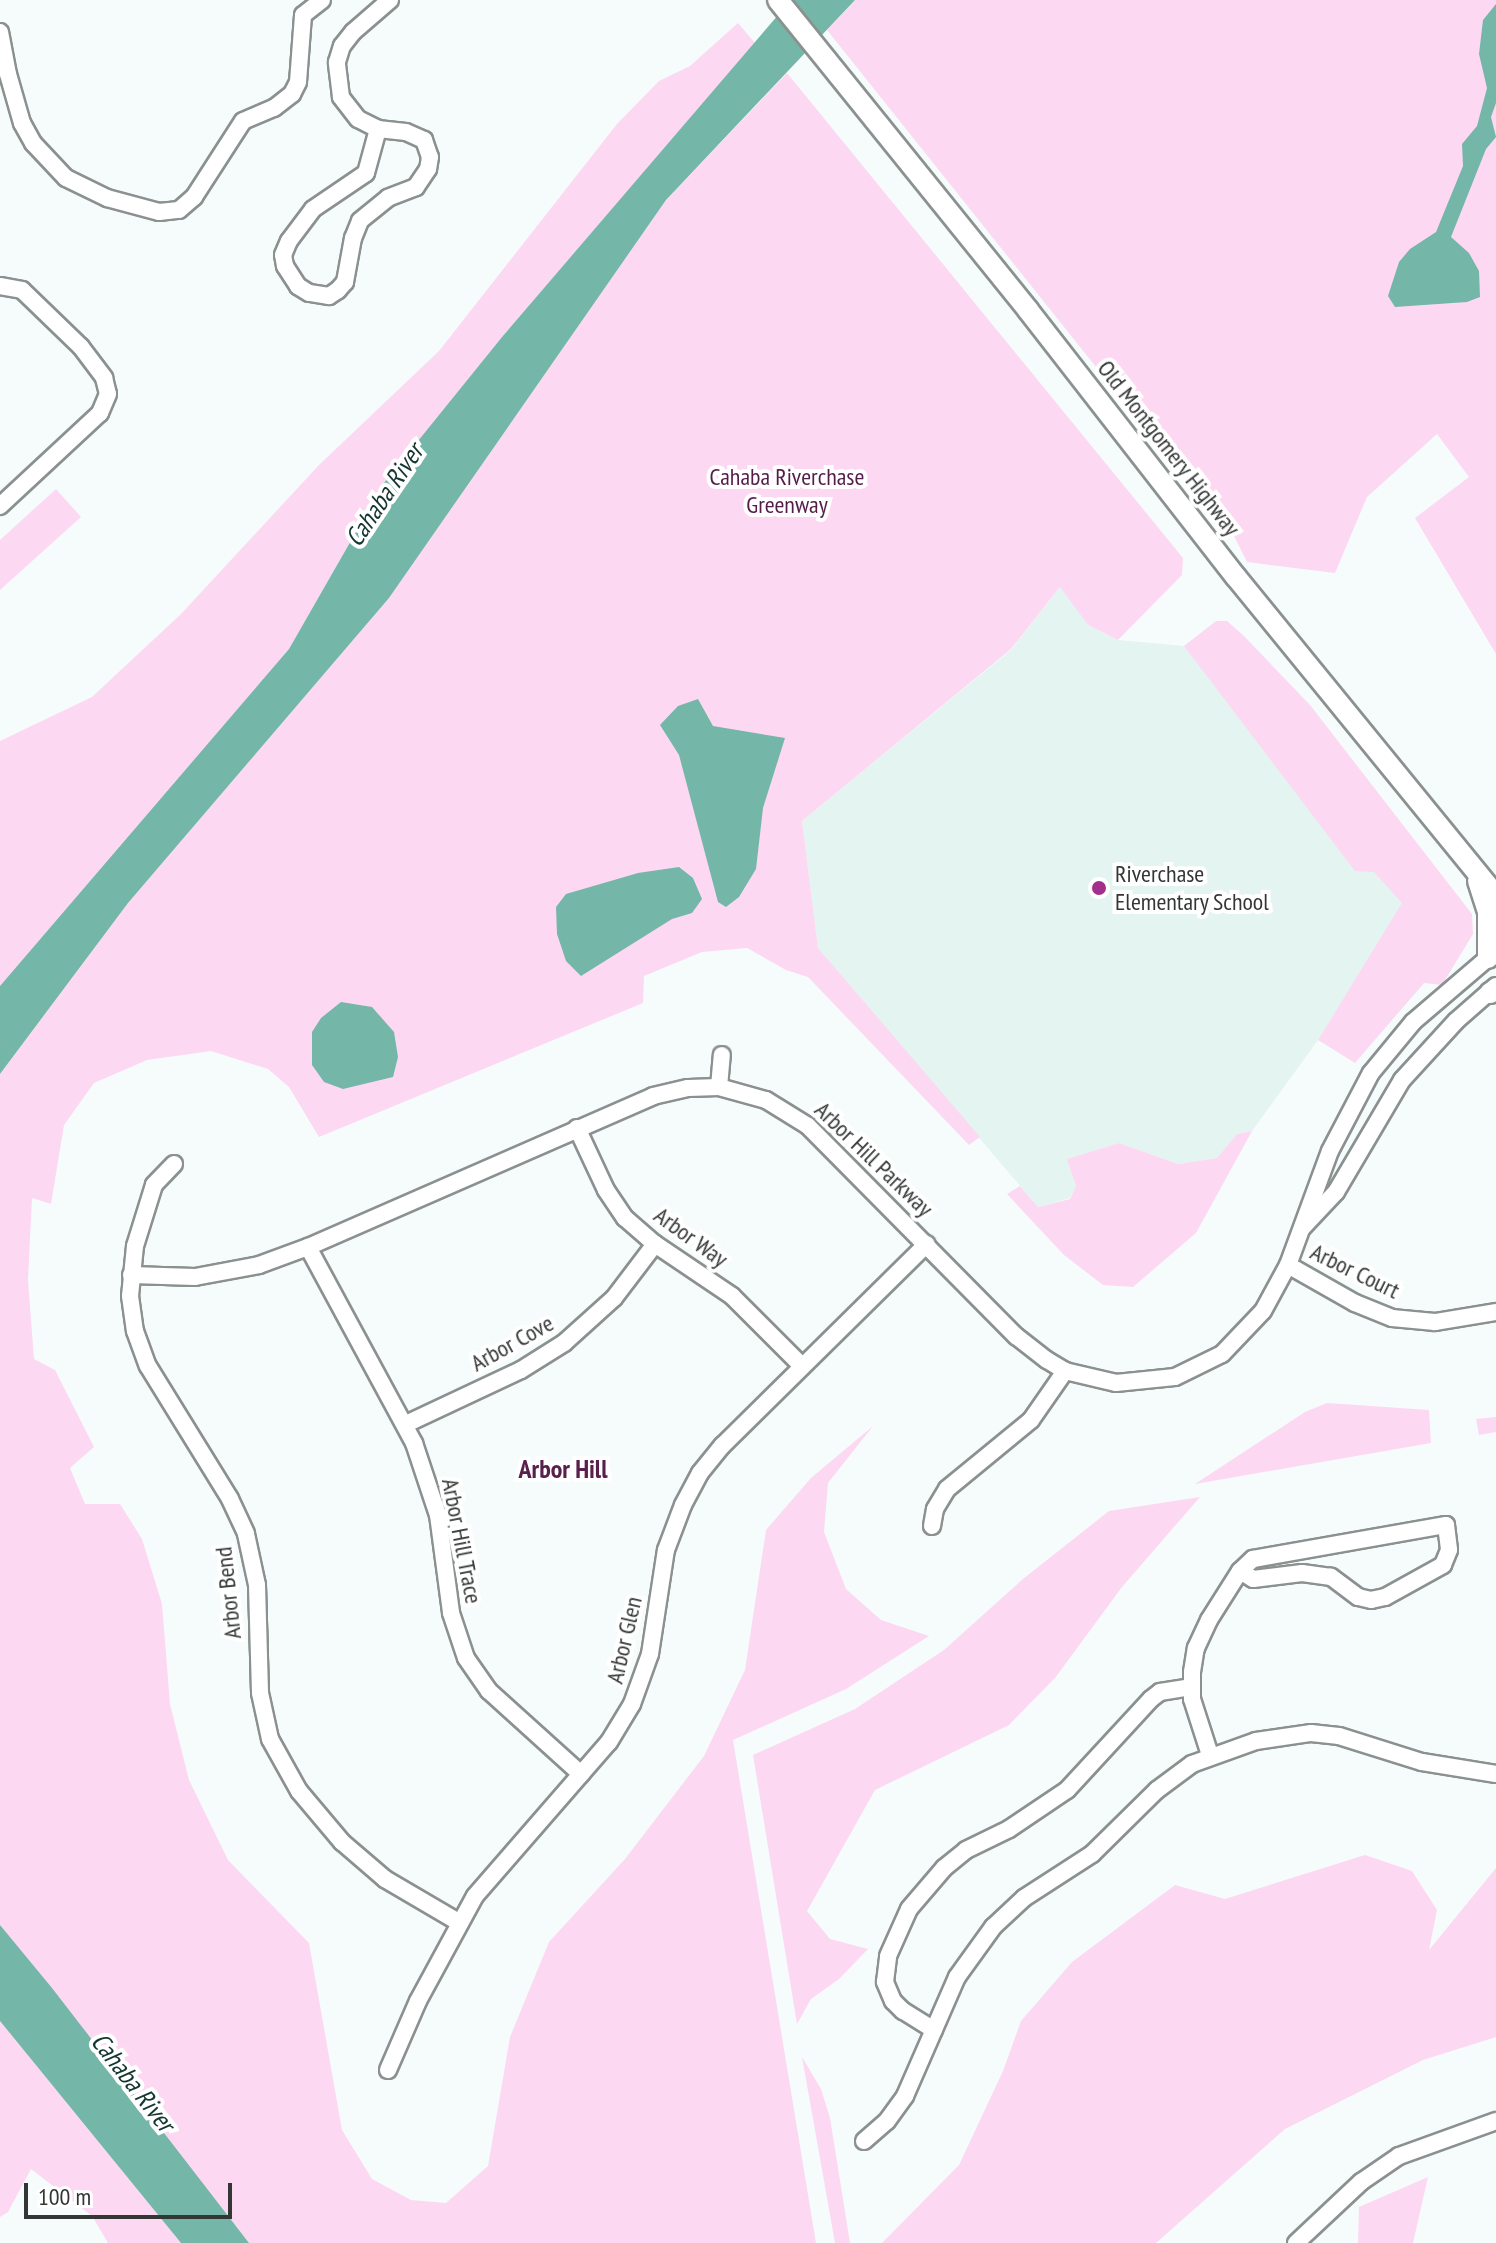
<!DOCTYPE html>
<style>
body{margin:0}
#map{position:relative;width:1496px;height:2243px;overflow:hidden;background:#f6fcfb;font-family:"PT Sans Narrow",sans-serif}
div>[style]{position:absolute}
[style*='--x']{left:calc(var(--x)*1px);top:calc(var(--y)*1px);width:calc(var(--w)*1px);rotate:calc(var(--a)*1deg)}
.built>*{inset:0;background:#e4f4f0}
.green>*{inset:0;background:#fdd8f2}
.water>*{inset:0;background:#74b6a8}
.roads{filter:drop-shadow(2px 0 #8b9190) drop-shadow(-2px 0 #8b9190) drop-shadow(0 2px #8b9190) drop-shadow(0 -2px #8b9190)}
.minor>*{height:16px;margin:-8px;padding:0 8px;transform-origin:8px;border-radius:8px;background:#fff}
.tertiary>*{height:20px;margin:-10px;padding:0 10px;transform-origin:10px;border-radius:10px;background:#fff}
.dots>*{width:22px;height:22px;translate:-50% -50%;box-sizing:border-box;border:4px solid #fff;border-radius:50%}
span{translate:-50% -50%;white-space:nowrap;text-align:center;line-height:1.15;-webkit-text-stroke:8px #fff;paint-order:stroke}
.street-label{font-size:24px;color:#343636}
.park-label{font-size:24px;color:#541d49}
.poi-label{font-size:24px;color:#343636}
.left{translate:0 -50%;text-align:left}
.water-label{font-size:26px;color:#153630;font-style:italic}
.neighbourhood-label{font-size:26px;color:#58214c;font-weight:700}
.scale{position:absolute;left:24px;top:2183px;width:208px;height:36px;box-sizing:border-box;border:4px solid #343636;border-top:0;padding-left:10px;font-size:24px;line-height:28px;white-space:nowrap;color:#343636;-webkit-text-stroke:6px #fff;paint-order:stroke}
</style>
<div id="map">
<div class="built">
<div style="clip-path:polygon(1061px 586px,1088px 625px,1118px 640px,1184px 646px,1403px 903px,1318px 1040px,1252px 1131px,1237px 1134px,1217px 1158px,1178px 1164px,1119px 1143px,1068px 1159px,1076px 1186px,1070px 1198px,1038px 1207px,818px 948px,802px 821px,1011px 650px)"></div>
</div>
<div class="green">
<div style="clip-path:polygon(855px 0,1496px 0,1496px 654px,1415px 518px,1469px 477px,1437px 434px,1367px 497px,1335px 573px,1247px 562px,1215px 498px,1195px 491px,827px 30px)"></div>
<div style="clip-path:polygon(738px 23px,755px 43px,502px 337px,384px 483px,289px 649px,0 986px,0 741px,92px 697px,181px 614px,319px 465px,439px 351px,617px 124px,659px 81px,690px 66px)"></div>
<div style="clip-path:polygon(787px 73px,1183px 558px,1182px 575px,1118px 640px,1088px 625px,1060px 587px,1011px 649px,802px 821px,818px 948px,980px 1137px,969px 1145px,808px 977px,786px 970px,747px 948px,702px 952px,644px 976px,643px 1003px,319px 1137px,289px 1087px,268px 1069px,211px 1051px,147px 1060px,94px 1083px,64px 1125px,51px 1204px,32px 1198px,28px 1280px,34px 1359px,55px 1370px,94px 1447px,70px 1468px,85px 1504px,120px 1504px,142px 1539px,162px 1604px,170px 1704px,189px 1780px,228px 1860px,309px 1943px,342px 2130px,372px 2179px,411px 2200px,446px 2203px,488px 2166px,510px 2037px,549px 1942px,625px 1859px,704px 1756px,745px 1670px,766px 1530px,811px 1478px,873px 1426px,828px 1483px,824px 1532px,846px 1589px,881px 1620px,929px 1636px,846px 1689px,733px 1740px,816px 2243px,249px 2243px,0 1925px,0 1074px,128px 903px,389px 598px,666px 200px)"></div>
<div style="clip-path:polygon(56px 489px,81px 517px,0 590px,0 540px)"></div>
<div style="clip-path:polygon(1216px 621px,1227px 621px,1243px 635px,1310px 705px,1472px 914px,1473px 934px,1442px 985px,1424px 983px,1355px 1063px,1318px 1040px,1402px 903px,1374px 872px,1355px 871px,1184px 646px)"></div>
<div style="clip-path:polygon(1252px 1131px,1196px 1233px,1133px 1287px,1103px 1285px,1064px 1255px,1007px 1194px,1020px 1186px,1038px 1207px,1070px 1199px,1076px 1186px,1067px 1159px,1119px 1143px,1178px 1164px,1217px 1158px,1237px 1134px)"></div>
<div style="clip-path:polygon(1327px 1403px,1429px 1410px,1431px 1443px,1195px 1484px,1305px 1412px)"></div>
<div style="clip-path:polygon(1496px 1417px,1496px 1432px,1479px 1435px,1476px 1419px)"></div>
<div style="clip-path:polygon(1200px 1497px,1122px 1587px,1055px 1678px,1009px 1725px,875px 1790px,807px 1911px,830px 1939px,868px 1949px,839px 1979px,811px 1999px,797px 2024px,753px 1755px,855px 1709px,944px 1650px,1023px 1579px,1109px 1511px)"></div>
<div style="clip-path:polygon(1365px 1855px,1412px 1871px,1437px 1910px,1429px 1950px,1496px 1868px,1496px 2037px,1423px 2060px,1285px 2129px,1156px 2243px,882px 2243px,959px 2165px,1003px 2071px,1021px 2021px,1072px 1962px,1175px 1885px,1225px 1899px)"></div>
<div style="clip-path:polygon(0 2021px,181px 2243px,108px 2243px,92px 2216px,31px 2169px,8px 2212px,0 2217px)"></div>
<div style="clip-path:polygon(802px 2057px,821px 2089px,830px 2118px,850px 2243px,835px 2243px)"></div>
<div style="clip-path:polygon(1428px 2177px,1413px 2243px,1358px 2243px,1359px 2207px)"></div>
</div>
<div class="water">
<div style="clip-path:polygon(791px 0,855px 0,666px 200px,389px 598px,128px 903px,0 1074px,0 986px,289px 649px,384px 483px,502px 337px)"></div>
<div style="clip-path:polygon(1496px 4px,1496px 103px,1491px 117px,1496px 137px,1486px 149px,1451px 237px,1469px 253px,1479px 271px,1480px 297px,1467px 302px,1395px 307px,1388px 296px,1399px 262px,1410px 249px,1436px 232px,1463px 166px,1462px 144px,1477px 126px,1487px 88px,1479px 54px,1483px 20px)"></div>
<div style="clip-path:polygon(698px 699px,713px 726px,785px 738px,763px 808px,756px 869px,739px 897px,726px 907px,718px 902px,679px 755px,660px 725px,678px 706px)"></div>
<div style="clip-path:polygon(679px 867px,693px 878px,702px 899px,692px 913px,672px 919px,581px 976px,566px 961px,557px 934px,556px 907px,566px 894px,638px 873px)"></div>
<div style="clip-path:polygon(341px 1002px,372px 1007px,394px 1032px,398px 1057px,393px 1077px,343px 1089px,324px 1082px,312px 1065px,312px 1032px,321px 1018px)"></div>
<div style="clip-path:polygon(0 1925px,52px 1988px,249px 2243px,181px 2243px,0 2021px)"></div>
</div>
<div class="roads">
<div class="minor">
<div style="--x:0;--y:32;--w:43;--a:79.2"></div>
<div style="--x:8;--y:74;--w:51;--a:74.1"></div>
<div style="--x:22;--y:123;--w:23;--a:61"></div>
<div style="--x:33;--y:143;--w:48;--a:46.7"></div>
<div style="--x:66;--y:178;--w:46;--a:26"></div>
<div style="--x:107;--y:198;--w:54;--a:15.1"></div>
<div style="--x:159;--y:212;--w:20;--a:-6"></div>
<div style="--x:179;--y:210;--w:20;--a:-41"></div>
<div style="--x:194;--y:197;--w:90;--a:-57.2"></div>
<div style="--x:243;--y:121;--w:34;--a:-23"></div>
<div style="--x:274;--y:108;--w:23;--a:-38"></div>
<div style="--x:292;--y:94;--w:13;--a:-63"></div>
<div style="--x:298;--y:82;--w:67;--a:-85.7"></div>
<div style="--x:303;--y:15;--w:24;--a:-38"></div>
<div style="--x:378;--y:129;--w:28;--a:6"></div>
<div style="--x:406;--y:132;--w:20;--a:24"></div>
<div style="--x:424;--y:140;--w:18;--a:71"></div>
<div style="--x:430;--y:157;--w:12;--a:99"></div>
<div style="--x:428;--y:169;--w:22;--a:124"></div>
<div style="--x:416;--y:187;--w:30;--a:159"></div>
<div style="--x:388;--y:198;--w:36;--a:141"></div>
<div style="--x:360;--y:221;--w:18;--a:112"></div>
<div style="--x:353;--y:238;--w:45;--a:100.3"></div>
<div style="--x:345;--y:282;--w:11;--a:131"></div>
<div style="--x:338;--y:290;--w:11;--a:146"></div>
<div style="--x:329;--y:296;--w:20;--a:-171"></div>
<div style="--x:309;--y:293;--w:13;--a:-148"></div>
<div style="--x:298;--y:286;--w:24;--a:-123"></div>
<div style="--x:285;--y:266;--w:11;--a:-100"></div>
<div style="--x:283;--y:255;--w:15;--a:-67"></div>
<div style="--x:289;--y:241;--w:40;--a:-53"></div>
<div style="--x:313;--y:209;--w:64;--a:-34.2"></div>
<div style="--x:366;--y:173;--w:46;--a:-74.7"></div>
<div style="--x:378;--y:129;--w:22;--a:-153"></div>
<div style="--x:358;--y:119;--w:28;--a:-128"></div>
<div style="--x:341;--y:97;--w:35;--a:-97"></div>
<div style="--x:337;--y:62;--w:17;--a:-73"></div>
<div style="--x:342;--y:46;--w:18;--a:-52"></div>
<div style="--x:353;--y:32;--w:49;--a:-40.9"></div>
<div style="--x:0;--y:286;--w:22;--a:10"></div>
<div style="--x:22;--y:290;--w:82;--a:44"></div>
<div style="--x:81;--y:347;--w:39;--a:53"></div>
<div style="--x:104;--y:378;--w:16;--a:76"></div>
<div style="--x:108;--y:394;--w:21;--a:113"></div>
<div style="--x:100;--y:413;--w:137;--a:137.1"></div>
<div style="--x:719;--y:1087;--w:32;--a:-85"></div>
<div style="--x:577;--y:1128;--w:68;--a:64.9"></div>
<div style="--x:606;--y:1190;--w:34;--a:56"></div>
<div style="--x:625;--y:1218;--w:40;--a:41"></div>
<div style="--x:655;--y:1244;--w:93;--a:34"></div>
<div style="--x:732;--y:1296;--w:99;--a:45"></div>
<div style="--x:174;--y:1164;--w:29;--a:134"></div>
<div style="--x:154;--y:1185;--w:64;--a:107.3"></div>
<div style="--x:135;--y:1246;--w:50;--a:95.7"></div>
<div style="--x:130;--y:1296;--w:35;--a:82"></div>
<div style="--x:135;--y:1331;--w:37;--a:70"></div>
<div style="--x:148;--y:1366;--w:156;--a:58.3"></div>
<div style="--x:230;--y:1499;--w:38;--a:65"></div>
<div style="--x:246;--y:1534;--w:52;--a:77.8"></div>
<div style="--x:257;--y:1585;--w:108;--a:88.4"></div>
<div style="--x:260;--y:1693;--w:47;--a:77.7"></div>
<div style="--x:270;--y:1739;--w:60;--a:60.9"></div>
<div style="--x:299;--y:1791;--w:67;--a:49.9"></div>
<div style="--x:342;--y:1842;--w:57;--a:40.7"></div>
<div style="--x:385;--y:1879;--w:87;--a:30.4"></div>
<div style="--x:1303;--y:1227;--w:48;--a:-46.7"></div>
<div style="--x:1336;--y:1192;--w:130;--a:-59.5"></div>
<div style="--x:1402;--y:1080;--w:80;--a:-47.5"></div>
<div style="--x:1456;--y:1021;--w:53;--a:-41.2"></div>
<div style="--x:308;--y:1247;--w:223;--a:61.6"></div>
<div style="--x:414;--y:1443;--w:76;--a:71.6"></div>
<div style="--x:438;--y:1515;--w:99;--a:82.4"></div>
<div style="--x:451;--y:1613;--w:47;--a:71.6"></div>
<div style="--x:466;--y:1658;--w:40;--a:55.1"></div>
<div style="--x:489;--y:1691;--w:124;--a:42.1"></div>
<div style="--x:1288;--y:1265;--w:77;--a:29.6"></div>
<div style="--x:1355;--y:1303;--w:40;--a:22"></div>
<div style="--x:1392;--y:1318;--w:43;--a:5.3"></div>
<div style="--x:1435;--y:1322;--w:62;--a:-9.3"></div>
<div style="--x:131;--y:1275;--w:64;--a:1.8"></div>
<div style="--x:195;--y:1277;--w:65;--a:-10.6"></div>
<div style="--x:259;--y:1265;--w:52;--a:-20.2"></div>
<div style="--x:308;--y:1247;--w:377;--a:-23.6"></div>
<div style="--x:653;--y:1096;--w:36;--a:-13"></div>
<div style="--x:688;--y:1088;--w:31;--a:-2"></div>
<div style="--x:719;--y:1087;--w:49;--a:15.5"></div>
<div style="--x:766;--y:1100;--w:49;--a:31.8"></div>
<div style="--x:808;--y:1126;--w:296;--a:45.3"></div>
<div style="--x:1016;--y:1336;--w:39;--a:38"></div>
<div style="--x:1047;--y:1360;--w:21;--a:31"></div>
<div style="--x:1065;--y:1371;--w:52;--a:13.2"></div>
<div style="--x:1116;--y:1383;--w:59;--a:-5.8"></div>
<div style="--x:1175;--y:1377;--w:52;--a:-26.1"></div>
<div style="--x:1222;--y:1354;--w:59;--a:-46.4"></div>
<div style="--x:1263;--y:1311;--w:52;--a:-61.5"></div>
<div style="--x:1288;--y:1265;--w:121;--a:-69.8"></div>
<div style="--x:1330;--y:1151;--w:88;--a:-62.3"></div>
<div style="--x:1371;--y:1073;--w:66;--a:-50.5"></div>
<div style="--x:1413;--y:1022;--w:99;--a:-40.5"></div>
<div style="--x:1488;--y:958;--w:9;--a:-21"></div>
<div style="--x:406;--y:1424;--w:127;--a:-25.2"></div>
<div style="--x:521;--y:1370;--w:51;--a:-32.1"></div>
<div style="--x:564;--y:1343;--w:67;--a:-42"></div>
<div style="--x:614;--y:1298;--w:68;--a:-52.8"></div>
<div style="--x:932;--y:1526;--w:17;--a:-80"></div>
<div style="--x:935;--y:1509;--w:23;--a:-59"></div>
<div style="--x:947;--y:1489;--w:109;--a:-39.4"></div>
<div style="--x:1031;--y:1420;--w:60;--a:-55.2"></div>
<div style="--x:1210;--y:1755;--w:59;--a:-107.8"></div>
<div style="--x:1192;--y:1699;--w:27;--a:-90"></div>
<div style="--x:1192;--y:1672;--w:24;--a:-81"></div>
<div style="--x:1196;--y:1648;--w:31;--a:-65"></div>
<div style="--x:1209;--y:1620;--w:58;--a:-57.7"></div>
<div style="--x:1240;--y:1571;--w:18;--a:-43"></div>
<div style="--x:1253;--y:1559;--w:196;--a:-10"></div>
<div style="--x:1446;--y:1525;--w:25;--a:83"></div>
<div style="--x:1449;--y:1550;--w:16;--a:112"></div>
<div style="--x:1443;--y:1565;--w:66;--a:151.1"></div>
<div style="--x:1385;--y:1597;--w:14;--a:168"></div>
<div style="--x:1371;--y:1600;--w:13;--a:-167"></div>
<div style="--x:1358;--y:1597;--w:34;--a:-143"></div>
<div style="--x:1331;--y:1577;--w:29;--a:-172"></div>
<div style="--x:1302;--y:1573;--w:49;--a:173"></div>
<div style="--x:1253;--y:1579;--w:15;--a:-148"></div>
<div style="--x:934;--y:2030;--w:36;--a:-148"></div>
<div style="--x:903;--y:2011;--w:14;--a:-135"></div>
<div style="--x:893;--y:2001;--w:21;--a:-113"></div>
<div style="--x:885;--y:1982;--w:26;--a:-83"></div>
<div style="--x:888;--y:1956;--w:51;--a:-65.9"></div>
<div style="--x:909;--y:1909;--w:54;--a:-49.5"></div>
<div style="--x:944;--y:1868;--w:28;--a:-39"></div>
<div style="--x:966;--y:1850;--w:48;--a:-26"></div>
<div style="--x:1009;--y:1829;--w:70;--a:-33.9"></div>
<div style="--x:1067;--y:1790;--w:124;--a:-47.3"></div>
<div style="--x:1151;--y:1699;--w:11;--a:-38"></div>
<div style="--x:1160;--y:1692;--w:31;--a:-9"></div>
<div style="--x:388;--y:2070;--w:75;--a:-66.5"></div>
<div style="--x:418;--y:2001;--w:119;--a:-61.5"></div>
<div style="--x:475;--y:1896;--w:204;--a:-49"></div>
<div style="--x:609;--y:1742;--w:44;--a:-58.8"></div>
<div style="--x:632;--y:1704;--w:53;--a:-70.2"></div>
<div style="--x:650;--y:1654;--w:105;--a:-81.3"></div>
<div style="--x:666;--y:1550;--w:48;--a:-69.3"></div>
<div style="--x:683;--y:1505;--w:36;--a:-62"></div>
<div style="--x:700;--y:1473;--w:36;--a:-51"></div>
<div style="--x:723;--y:1445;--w:286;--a:-44.6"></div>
<div style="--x:864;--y:2141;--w:30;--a:-41"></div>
<div style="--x:887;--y:2121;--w:31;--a:-54"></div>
<div style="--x:905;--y:2096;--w:130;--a:-66.4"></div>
<div style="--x:957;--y:1977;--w:62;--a:-54.2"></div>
<div style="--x:993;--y:1927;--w:42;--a:-43.1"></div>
<div style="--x:1024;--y:1898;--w:81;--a:-32.9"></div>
<div style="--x:1092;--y:1854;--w:91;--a:-44.6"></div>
<div style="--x:1157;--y:1790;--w:44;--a:-36.6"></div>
<div style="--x:1192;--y:1764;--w:68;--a:-19.8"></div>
<div style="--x:1256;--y:1741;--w:56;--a:-8.3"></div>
<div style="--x:1311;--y:1733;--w:28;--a:6"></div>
<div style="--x:1339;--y:1736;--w:87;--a:17.4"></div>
<div style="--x:1422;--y:1762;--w:75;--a:9.2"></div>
<div style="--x:1296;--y:2243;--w:89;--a:-43.2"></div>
<div style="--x:1361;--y:2182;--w:46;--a:-34.4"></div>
<div style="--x:1399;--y:2156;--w:103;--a:-19.8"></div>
</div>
<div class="tertiary">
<div style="--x:778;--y:0;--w:398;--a:51.1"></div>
<div style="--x:1028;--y:310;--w:338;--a:52.1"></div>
<div style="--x:1236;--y:577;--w:412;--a:50.8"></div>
<div style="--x:1478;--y:881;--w:33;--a:72"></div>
<div style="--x:1488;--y:912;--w:46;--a:90"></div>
<div style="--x:1490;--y:993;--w:7;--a:-27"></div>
</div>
</div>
<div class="dots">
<div style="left:1099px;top:888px;background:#a12f8b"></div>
</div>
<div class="street-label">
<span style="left:1169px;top:448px;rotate:52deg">Old Montgomery Highway</span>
<span style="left:874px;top:1159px;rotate:44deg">Arbor Hill Parkway</span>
<span style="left:691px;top:1237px;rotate:36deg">Arbor Way</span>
<span style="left:1355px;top:1271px;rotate:26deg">Arbor Court</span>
<span style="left:512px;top:1343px;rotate:-29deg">Arbor Cove</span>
<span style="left:462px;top:1541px;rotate:79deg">Arbor Hill Trace</span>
<span style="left:228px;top:1593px;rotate:-96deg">Arbor Bend</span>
<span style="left:624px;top:1640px;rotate:-77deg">Arbor Glen</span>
</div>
<div class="park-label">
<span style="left:787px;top:491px">Cahaba Riverchase<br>Greenway</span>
</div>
<div class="poi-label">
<span class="left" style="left:1115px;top:888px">Riverchase<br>Elementary School</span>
</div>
<div class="water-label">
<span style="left:384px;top:495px;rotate:-56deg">Cahaba River</span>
<span style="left:133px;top:2082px;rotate:52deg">Cahaba River</span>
</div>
<div class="neighbourhood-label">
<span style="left:563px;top:1469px">Arbor Hill</span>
</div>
<div class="scale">100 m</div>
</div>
